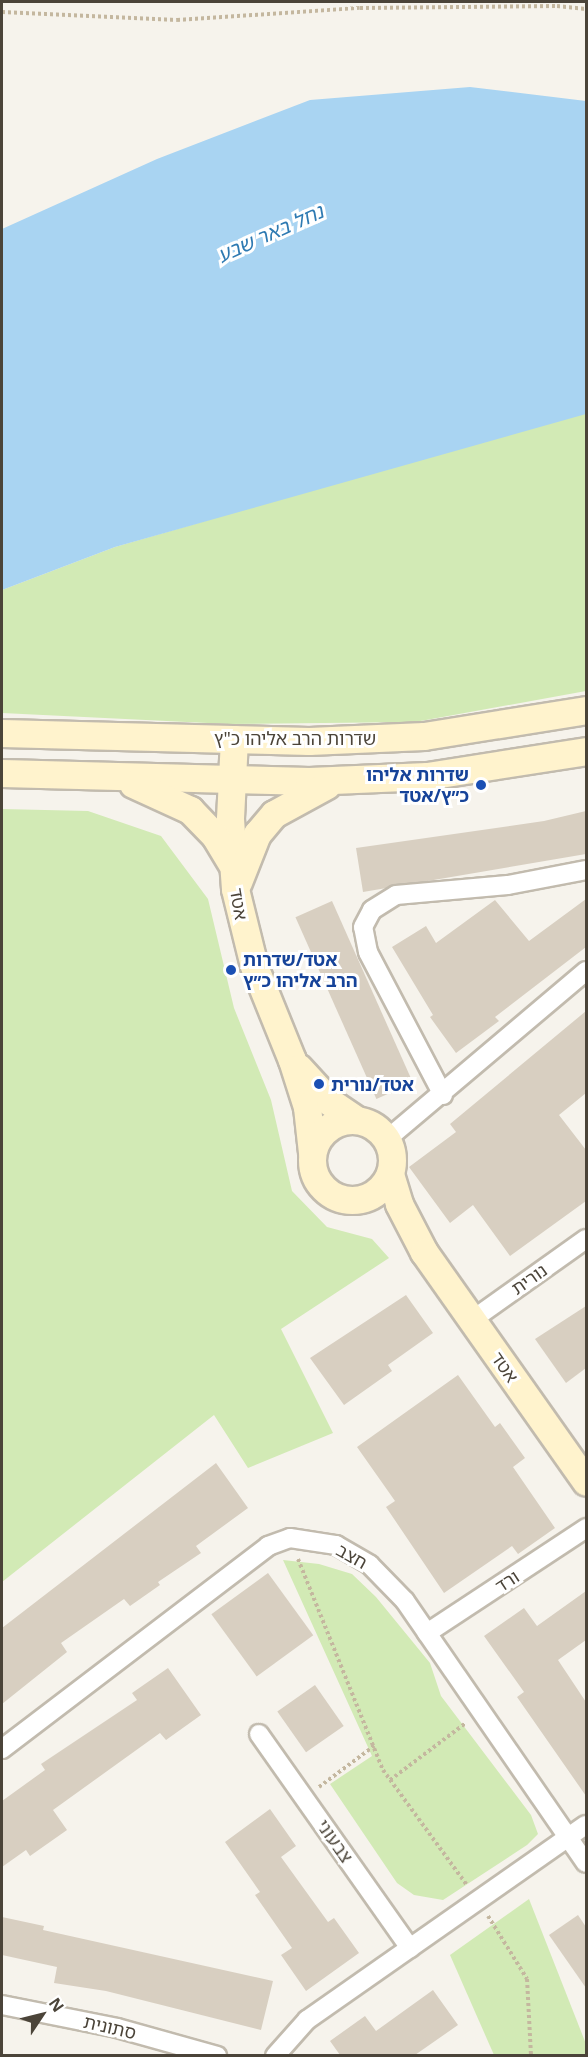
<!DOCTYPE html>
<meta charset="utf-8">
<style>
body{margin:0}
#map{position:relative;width:588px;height:2057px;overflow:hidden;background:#f6f3ec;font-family:"Noto Sans","Noto Sans Hebrew",sans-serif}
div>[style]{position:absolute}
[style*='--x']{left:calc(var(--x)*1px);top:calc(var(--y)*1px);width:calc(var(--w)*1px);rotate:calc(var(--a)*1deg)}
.green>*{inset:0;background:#d2eab5}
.water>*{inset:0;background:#a9d4f2}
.building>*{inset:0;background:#d8cfc1;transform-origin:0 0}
.path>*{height:4px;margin-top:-2px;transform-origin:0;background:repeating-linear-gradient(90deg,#c4b79f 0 3px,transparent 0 6px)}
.roads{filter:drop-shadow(2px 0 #c2bbae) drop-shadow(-2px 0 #c2bbae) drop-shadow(0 2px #c2bbae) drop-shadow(0 -2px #c2bbae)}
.street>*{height:18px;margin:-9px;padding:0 9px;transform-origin:9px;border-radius:9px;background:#fff}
.secondary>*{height:27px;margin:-13.5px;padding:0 13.5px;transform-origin:13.5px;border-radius:13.5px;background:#fff3cd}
.secondary>.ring{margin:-13.5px;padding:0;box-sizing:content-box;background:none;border:27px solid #fff3cd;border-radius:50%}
.dots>*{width:16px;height:16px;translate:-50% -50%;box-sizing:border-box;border:3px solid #fff;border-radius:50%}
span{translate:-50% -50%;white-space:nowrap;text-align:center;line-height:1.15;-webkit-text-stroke:6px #fff;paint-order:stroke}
.street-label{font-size:18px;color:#4b4439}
.transit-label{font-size:18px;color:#164399;font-weight:700}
.right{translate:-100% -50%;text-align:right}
.left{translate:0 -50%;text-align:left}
.water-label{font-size:20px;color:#2e7ab2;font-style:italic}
.frame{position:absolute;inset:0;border:3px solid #4b4439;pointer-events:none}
.north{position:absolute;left:12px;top:1985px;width:60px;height:60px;-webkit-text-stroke:4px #fff;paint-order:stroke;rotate:55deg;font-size:16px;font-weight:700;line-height:24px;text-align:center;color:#4b4439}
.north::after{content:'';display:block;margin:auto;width:21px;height:27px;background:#4b4439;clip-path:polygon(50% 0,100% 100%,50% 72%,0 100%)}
</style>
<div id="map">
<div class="green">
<div style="clip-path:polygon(586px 393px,586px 691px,415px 722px,228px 724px,2px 713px,2px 590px,115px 547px,205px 521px)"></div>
<div style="clip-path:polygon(2px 809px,88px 811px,161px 836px,208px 899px,234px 1008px,271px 1100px,292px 1191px,327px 1227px,372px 1239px,389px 1258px,281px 1329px,333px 1433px,248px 1468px,214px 1415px,2px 1582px)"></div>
<div style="clip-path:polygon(283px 1560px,319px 1564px,352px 1574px,376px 1597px,430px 1663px,441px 1696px,531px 1815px,538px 1834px,527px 1845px,443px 1900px,414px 1895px,397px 1883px,330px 1784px,372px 1756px)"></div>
<div style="clip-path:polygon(529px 1899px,586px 2044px,586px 2055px,494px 2055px,450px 1955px)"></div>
</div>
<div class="water">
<div style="clip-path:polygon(470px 87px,586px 101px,586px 414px,115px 547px,2px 590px,2px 229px,157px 159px,310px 100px)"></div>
</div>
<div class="building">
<div style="clip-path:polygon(586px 811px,586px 854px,363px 892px,356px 848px,544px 821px)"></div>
<div style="clip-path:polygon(586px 899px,586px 947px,495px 1017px,499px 1021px,456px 1053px,430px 1017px,433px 1015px,392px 947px,426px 926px,436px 943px,495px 900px,529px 941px)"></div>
<div style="left:332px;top:901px;width:199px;height:40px;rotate:66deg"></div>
<div style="clip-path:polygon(586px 1011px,586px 1093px,559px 1115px,586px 1150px,586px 1201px,510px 1256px,473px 1205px,450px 1223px,409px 1167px,456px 1132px,450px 1124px)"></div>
<div style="clip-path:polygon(406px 1295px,433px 1333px,388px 1365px,392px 1371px,344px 1405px,310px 1358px)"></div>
<div style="clip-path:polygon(586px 1306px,586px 1368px,566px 1383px,535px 1339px)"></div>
<div style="clip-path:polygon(458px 1375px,495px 1427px,500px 1423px,525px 1458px,513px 1467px,555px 1528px,518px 1554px,512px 1546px,444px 1593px,386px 1507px,395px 1501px,357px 1447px)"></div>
<div style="clip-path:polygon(216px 1463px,248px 1508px,196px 1546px,201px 1553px,158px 1582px,160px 1585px,130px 1606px,124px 1599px,61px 1643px,67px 1652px,2px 1704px,2px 1628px)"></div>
<div style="left:268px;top:1573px;width:77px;height:70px;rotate:54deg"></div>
<div style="clip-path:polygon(586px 1591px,586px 1640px,558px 1660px,586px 1702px,586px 1796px,517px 1697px,524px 1692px,484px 1636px,524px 1608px,537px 1626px)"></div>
<div style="clip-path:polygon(168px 1668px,201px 1715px,166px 1740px,160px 1733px,53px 1810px,67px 1830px,30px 1856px,26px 1850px,2px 1867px,2px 1801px,45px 1770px,41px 1764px,137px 1700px,132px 1693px)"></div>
<div style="left:315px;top:1685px;width:50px;height:46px;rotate:55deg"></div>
<div style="clip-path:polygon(270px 1809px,296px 1846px,281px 1857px,328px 1922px,334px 1918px,359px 1953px,306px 1991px,281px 1955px,292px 1948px,255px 1895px,260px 1892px,225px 1842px)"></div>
<div style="clip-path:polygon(578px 1915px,586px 1927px,586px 1988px,549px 1935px)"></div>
<div style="clip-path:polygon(2px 1917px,44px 1926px,43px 1930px,273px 1981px,261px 2030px,106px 1991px,54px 1983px,57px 1967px,2px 1955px)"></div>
<div style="clip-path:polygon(433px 1990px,458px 2025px,415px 2055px,340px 2055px,330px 2041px,365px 2016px,376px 2031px)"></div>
</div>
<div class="path">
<div style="--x:2;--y:12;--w:175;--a:2.6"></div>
<div style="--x:177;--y:20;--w:183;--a:-3.8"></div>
<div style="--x:360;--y:8;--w:197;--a:-0.6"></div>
<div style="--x:557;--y:6;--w:29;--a:6"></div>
<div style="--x:298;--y:1559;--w:227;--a:68.1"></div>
<div style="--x:383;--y:1770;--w:142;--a:53.9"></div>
<div style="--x:390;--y:1780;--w:95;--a:-36.9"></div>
<div style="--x:319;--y:1787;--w:69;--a:-36.7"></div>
<div style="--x:488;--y:1916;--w:74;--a:58.2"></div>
<div style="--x:527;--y:1979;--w:77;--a:87"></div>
</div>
<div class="roads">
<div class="street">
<div style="--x:443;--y:1095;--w:161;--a:-117.7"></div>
<div style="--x:368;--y:952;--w:25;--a:-101"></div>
<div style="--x:363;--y:927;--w:19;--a:-62"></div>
<div style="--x:372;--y:910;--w:28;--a:-32"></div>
<div style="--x:396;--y:895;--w:112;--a:-5.1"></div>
<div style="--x:508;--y:885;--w:79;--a:-10.9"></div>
<div style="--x:386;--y:1140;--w:262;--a:-40.2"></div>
<div style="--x:472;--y:1320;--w:140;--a:-35.4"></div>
<div style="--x:427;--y:1633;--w:191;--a:-33.4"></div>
<div style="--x:259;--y:1734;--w:262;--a:54.8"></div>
<div style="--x:2;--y:1749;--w:335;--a:-37.3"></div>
<div style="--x:268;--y:1546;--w:23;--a:-20"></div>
<div style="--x:290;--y:1538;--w:47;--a:8.7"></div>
<div style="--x:336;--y:1545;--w:39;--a:30"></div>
<div style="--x:370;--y:1565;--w:50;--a:45.8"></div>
<div style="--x:405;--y:1601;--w:318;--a:55.4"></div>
<div style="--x:2;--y:2005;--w:117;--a:11.3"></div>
<div style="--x:117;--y:2028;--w:104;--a:15.6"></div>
<div style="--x:275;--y:2056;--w:48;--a:-48.4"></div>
<div style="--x:307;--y:2020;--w:340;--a:-35"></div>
</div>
<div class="secondary">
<div style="--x:2;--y:733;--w:307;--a:1.5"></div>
<div style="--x:309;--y:741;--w:115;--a:-2.5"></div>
<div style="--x:424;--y:736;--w:164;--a:-9.1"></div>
<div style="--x:234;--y:739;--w:80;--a:92.9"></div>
<div style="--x:230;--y:819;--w:70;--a:85.9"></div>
<div style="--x:235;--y:889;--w:79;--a:76.1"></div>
<div style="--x:254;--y:966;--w:101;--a:68"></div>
<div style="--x:292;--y:1060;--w:49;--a:72.3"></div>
<div style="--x:307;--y:1107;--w:45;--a:83.7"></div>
<div style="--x:2;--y:773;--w:307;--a:1.5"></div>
<div style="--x:309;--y:781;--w:118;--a:-2.4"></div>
<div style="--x:427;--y:776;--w:161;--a:-8.9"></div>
<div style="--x:133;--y:784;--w:63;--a:24.5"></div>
<div style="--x:190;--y:810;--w:36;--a:46"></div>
<div style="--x:215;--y:836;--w:31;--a:59"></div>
<div style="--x:238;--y:882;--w:52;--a:-68.4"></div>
<div style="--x:257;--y:834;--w:26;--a:-50"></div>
<div style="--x:274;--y:814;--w:60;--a:-28.7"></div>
<div style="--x:299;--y:1068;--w:46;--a:47.6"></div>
<div style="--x:330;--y:1102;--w:32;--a:34"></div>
<div class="ring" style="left:312px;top:1120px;width:53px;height:53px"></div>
<div style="--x:390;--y:1174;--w:31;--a:73"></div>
<div style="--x:399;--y:1204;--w:54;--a:62.5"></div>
<div style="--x:424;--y:1252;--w:281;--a:54.8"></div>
</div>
</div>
<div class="dots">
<div style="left:481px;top:785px;background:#1a4fb4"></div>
<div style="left:231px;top:970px;background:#1a4fb4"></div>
<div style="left:319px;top:1084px;background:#1a4fb4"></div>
</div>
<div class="street-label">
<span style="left:295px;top:738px">שדרות הרב אליהו כ"ץ</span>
<span style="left:239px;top:904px;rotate:80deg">אטד</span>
<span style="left:529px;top:1279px;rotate:-35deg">נורית</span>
<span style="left:505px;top:1367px;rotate:55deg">אטד</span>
<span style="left:352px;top:1556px;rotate:29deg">חצב</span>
<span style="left:507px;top:1581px;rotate:-33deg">ורד</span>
<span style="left:335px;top:1841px;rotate:55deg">צבעוני</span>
<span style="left:110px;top:2027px;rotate:13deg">סתונית</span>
</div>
<div class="transit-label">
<span class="right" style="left:469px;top:785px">שדרות אליהו<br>כ״ץ/אטד</span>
<span class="left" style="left:243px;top:970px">אטד/שדרות<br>הרב אליהו כ״ץ</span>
<span class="left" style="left:331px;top:1084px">אטד/נורית</span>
</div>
<div class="water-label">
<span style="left:270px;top:233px;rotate:-24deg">נחל באר שבע</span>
</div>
<div class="frame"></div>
<div class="north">N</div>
</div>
